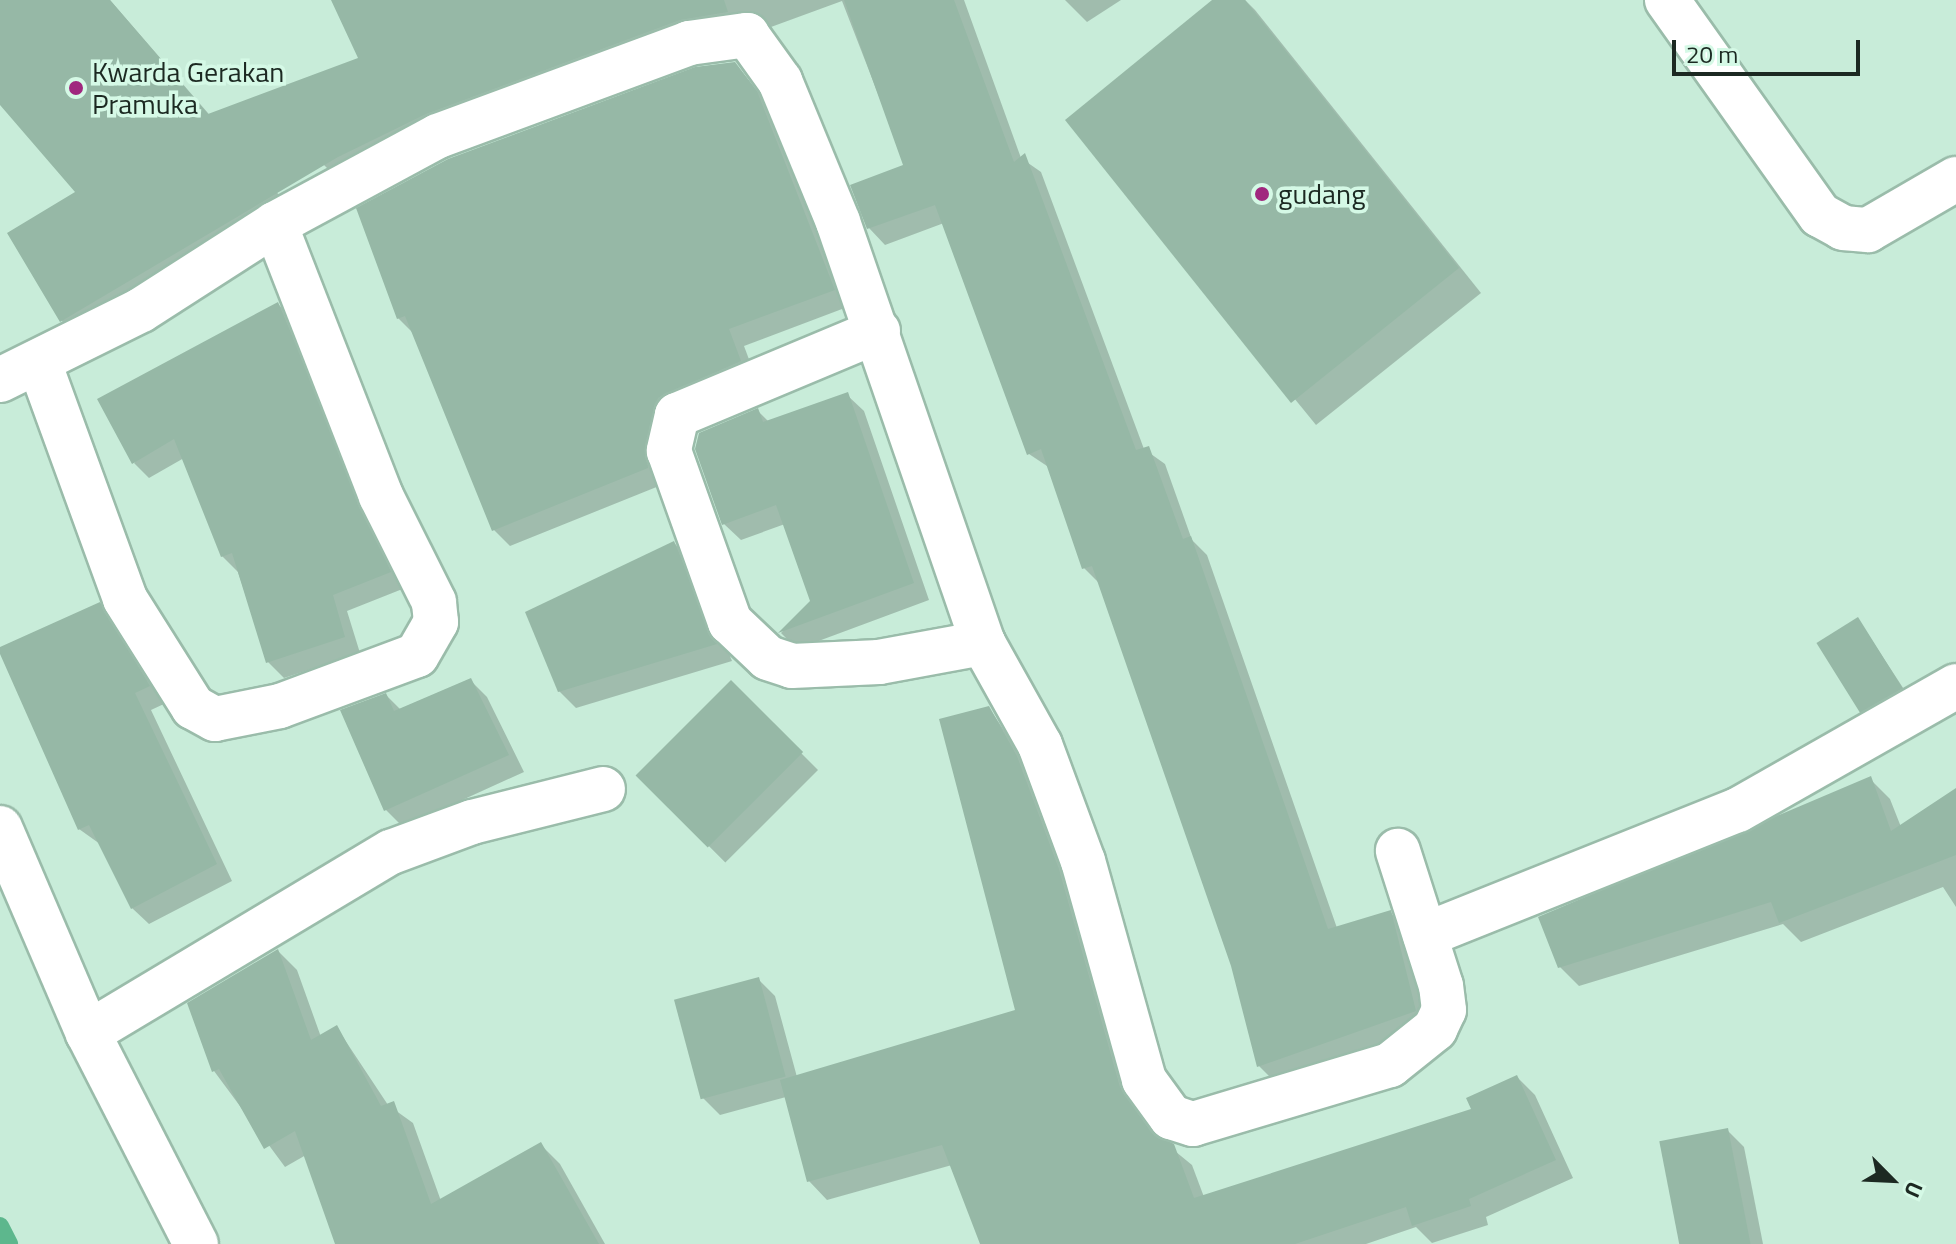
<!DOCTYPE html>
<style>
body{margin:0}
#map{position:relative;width:1956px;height:1244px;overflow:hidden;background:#c8ecd9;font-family:"Titillium Web",sans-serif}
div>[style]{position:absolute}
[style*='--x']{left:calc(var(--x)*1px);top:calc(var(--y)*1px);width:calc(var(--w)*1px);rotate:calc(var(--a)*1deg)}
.shadow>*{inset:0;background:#0003;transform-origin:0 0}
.stream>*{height:18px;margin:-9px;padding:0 9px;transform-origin:9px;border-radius:9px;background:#5db78d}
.building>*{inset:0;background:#96b8a6;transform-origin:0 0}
.roads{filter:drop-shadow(2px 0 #9abcaa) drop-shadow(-2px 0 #9abcaa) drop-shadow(0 2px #9abcaa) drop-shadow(0 -2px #9abcaa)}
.minor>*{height:44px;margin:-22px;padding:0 22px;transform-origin:22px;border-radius:22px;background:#fff}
.dots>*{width:22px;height:22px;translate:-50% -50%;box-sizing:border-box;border:4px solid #d5f9e6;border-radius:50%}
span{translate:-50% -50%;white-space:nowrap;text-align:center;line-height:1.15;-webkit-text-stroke:7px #d5f9e6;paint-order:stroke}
.poi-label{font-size:28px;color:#1c2922}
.left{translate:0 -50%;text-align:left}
.north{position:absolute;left:1852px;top:1140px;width:80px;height:80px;-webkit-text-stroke:6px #d5f9e6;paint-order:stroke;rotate:114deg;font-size:22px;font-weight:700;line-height:32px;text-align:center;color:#1c2922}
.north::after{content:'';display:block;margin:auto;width:28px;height:36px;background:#1c2922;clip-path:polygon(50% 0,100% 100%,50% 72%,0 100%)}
.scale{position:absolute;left:1672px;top:40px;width:188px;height:36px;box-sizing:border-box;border:4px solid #1c2922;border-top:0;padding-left:10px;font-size:24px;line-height:28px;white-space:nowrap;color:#1c2922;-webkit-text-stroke:6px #d5f9e6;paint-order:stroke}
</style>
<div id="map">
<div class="shadow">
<div style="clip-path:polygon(0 0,110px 0,299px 218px,85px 344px,62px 321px,78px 192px,0 102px)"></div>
<div style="clip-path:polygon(333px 0,964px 0,1021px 158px,1041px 172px,1144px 449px,1165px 464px,1192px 540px,1207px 555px,1337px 928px,1390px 912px,1406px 929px,1431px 1028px,1276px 1083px,1259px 1066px,1233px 966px,1101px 585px,1084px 568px,1050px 468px,1029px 454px,944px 223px,885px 245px,869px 228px,906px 166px,842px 1px,771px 27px,698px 35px,340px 181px,324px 165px,361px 60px)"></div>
<div style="clip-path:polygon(1065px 0,1121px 0,1087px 22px)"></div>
<div style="clip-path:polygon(1216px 0,1245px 0,1255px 10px,1481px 293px,1316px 425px,1068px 121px)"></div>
<div style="clip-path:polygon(735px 64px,773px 110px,850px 306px,744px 346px,756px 378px,675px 415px,664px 484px,510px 546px,494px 530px,414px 334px,398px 318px)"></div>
<div style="clip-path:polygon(278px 304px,294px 320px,405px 588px,347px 611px,360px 653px,284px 678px,268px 662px,238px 572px,222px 556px,184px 458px,149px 478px,134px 463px)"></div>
<div style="clip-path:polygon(847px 395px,864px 411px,929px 600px,797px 649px,781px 633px,812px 601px,785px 524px,741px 540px,724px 524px,758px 411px,769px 422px)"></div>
<div style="clip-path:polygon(674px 543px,691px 560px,732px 661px,576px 708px,559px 691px)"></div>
<div style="clip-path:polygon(99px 604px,166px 703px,151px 710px,232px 881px,149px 924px,132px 908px,100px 844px,79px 829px,0 649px)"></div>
<div style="clip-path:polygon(1858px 619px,1909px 697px,1869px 720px,1860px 711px)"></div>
<div style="clip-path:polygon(471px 681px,487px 697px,524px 772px,403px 827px,386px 810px,386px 695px,401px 710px)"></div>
<div style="left:731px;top:683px;width:123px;height:131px;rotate:45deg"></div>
<div style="clip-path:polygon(989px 708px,1035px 776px,1138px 1108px,1159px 1138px,1192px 1165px,1204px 1197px,1473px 1110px,1517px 1077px,1535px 1095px,1573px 1178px,1486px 1217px,1488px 1225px,1432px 1243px,1416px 1227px,1366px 1244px,982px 1244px,952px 1165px,827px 1200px,809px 1181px,786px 1097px,720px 1115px,703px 1098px,758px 979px,775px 996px,797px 1077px,1017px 1011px)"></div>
<div style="clip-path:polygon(1870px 779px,1890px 799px,1901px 827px,1956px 791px,1956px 907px,1943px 887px,1801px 942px,1783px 924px,1579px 986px,1559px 966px)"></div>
<div style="clip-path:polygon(278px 951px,297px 970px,321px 1037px,337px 1028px,388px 1105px,413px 1123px,441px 1201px,541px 1145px,560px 1164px,605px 1244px,337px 1244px,306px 1155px,285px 1167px,214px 1071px)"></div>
<div style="clip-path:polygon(1727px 1130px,1744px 1147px,1763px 1244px,1682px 1244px)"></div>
</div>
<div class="stream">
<div style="--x:0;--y:1226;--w:20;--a:63"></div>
</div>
<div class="building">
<div style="clip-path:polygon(0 0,110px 0,208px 114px,358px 58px,331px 0,724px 0,728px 12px,680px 20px,426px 114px,338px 157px,60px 322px,7px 233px,75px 192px,0 105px)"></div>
<div style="clip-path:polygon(844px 0,954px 0,1014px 162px,1025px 153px,1136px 450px,1149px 446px,1183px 539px,1191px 536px,1328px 929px,1391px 910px,1416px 1011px,1257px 1067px,1231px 966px,1092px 566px,1082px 569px,1041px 449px,1027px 455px,935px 205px,867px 229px,850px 185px,903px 165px)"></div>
<div style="clip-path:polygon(1212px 0,1245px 0,1459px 268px,1291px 403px,1065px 120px)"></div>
<div style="clip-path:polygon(735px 62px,757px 91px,835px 290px,729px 329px,741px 361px,658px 398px,645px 446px,648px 468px,492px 531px,405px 316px,397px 319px,356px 208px,448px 159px,695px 67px)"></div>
<div style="clip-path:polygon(278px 302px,391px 572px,333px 595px,345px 637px,266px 663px,232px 553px,221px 557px,174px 439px,132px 464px,97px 399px)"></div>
<div style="clip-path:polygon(848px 392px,914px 583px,778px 633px,810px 601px,776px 505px,722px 525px,695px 449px,699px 433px,758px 408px,763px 422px)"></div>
<div style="clip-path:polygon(674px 541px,717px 644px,558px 692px,525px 612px)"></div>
<div style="clip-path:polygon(100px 602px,150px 686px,135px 693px,217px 864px,131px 909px,89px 825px,78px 830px,0 654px,0 647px)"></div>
<div style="left:1858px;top:617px;width:84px;height:49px;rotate:58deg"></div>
<div style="clip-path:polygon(471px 678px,509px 755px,384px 811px,340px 710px,386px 693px,394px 711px)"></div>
<div style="left:731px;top:680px;width:102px;height:135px;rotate:45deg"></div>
<div style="clip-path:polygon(989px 706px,1017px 756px,1059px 869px,1120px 1087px,1151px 1132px,1174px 1144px,1194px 1198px,1471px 1109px,1466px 1098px,1517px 1075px,1556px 1160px,1469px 1199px,1471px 1206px,1412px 1226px,1406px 1207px,1295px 1244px,980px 1244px,942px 1145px,807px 1182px,780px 1080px,1015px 1010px,939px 719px)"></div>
<div style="clip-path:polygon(1871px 776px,1891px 831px,1956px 788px,1956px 855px,1779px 923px,1771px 902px,1558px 968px,1538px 917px)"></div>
<div style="clip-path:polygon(278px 949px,311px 1040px,337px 1025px,381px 1106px,394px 1101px,431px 1204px,541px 1142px,599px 1244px,335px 1244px,295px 1131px,264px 1149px,219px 1069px,212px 1072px,187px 1003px)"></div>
<div style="left:759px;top:977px;width:103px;height:88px;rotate:75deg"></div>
<div style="left:1728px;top:1128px;width:118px;height:70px;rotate:79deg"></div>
</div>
<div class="roads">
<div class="minor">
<div style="--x:1667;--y:0;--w:264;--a:54.6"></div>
<div style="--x:1820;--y:215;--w:26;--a:29"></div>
<div style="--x:1843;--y:228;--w:25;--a:5"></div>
<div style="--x:1868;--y:230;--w:102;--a:-30.1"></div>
<div style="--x:878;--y:331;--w:218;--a:157.3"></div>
<div style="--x:677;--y:415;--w:37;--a:103"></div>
<div style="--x:669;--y:451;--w:182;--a:70.4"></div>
<div style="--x:730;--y:622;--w:52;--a:43.5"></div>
<div style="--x:768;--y:658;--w:25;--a:18"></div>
<div style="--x:792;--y:666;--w:87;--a:-2.6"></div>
<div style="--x:879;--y:662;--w:106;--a:-10.4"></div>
<div style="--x:40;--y:365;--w:249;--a:70"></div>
<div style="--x:125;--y:599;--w:128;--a:57.8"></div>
<div style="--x:193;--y:707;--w:25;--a:29"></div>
<div style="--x:215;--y:719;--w:66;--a:-11.3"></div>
<div style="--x:280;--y:706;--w:146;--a:-20.4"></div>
<div style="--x:417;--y:655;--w:38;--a:-60"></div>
<div style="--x:436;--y:622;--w:20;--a:-96"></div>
<div style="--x:434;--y:602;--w:119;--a:-116.6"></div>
<div style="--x:381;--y:496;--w:292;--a:-111.3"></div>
<div style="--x:0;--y:380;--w:157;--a:-26.4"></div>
<div style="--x:141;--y:310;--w:159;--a:-32.7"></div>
<div style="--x:275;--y:224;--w:185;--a:-28.4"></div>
<div style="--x:438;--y:136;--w:268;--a:-20.3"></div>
<div style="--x:689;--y:43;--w:59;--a:-7.9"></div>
<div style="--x:747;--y:35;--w:57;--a:54.3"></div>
<div style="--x:780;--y:81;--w:152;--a:67.6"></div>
<div style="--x:838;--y:222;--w:445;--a:71"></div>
<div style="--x:983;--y:643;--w:117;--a:60.8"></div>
<div style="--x:1040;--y:745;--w:124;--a:69.7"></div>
<div style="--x:1083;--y:861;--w:227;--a:74.4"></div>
<div style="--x:1144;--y:1080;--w:46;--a:53.9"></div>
<div style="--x:1171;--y:1117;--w:23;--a:18"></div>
<div style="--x:1193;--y:1124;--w:206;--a:-16.7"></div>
<div style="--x:1390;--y:1065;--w:58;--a:-38.7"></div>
<div style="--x:1435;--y:1029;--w:21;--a:-65"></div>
<div style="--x:1444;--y:1010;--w:24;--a:-97"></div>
<div style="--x:1441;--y:986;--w:142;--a:-107.7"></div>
<div style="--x:0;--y:828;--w:223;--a:66.8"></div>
<div style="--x:88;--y:1033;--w:237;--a:62.9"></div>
<div style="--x:1425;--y:935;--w:337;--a:-21.8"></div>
<div style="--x:1738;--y:810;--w:251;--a:-29.6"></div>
<div style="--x:88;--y:1033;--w:353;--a:-30.9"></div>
<div style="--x:391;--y:852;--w:86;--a:-20.3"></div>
<div style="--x:472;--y:822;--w:135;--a:-14.1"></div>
</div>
</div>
<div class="dots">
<div style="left:76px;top:88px;background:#a0277e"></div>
<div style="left:1262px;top:194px;background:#a0277e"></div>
</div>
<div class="poi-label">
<span class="left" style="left:92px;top:88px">Kwarda Gerakan<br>Pramuka</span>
<span class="left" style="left:1278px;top:194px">gudang</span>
</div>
<div class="north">U</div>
<div class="scale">20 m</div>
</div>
